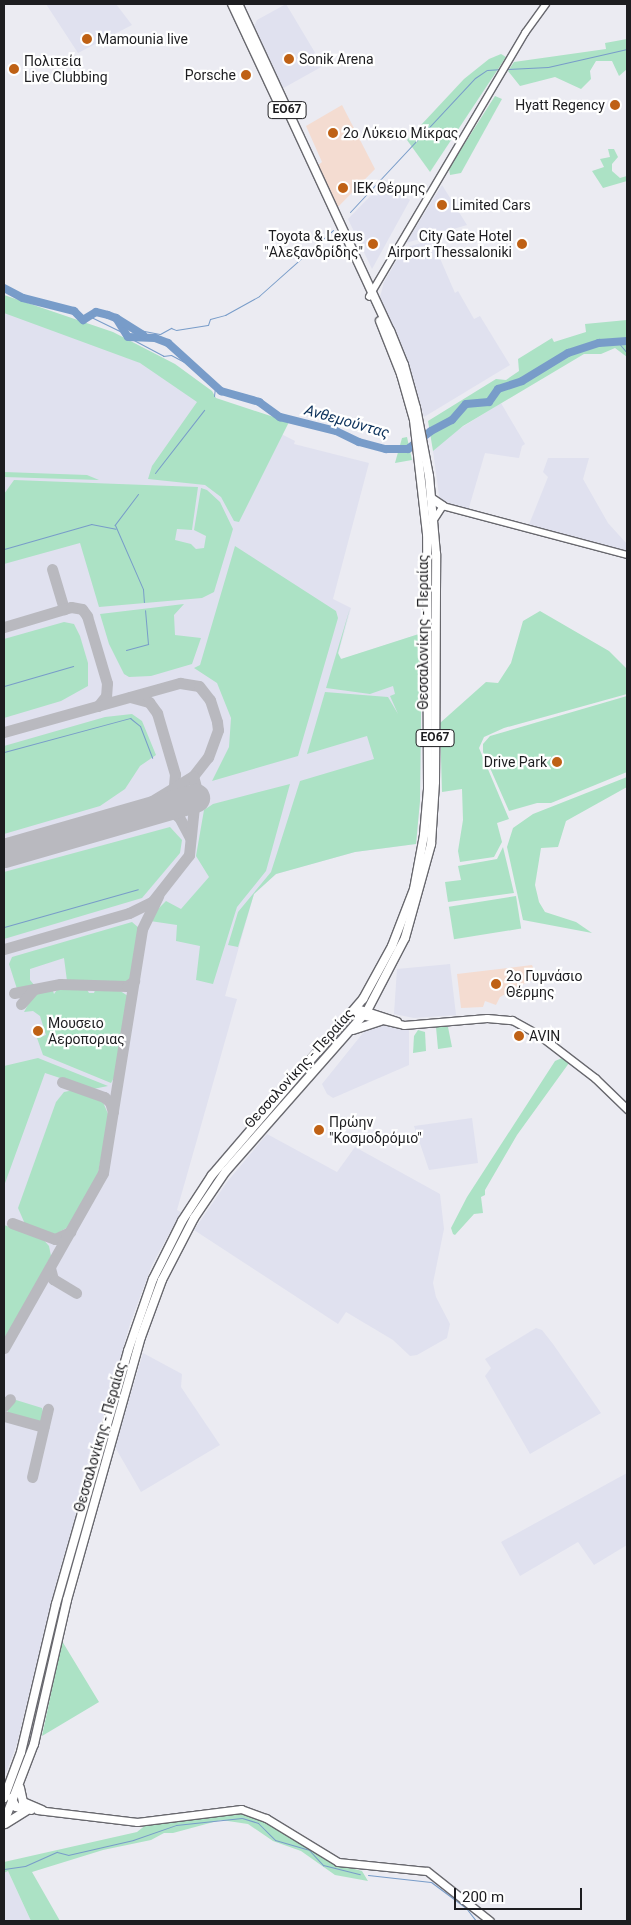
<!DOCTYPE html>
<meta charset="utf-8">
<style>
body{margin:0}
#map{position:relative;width:631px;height:1925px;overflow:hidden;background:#ebebf2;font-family:Roboto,sans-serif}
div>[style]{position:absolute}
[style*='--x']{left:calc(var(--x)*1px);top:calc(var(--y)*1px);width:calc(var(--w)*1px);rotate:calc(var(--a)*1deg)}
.built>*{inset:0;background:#e0e1ef}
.education>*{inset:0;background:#f4dcd1}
.green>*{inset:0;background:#ace2c5;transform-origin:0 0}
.stream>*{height:1px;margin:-0.5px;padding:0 0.5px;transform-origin:0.5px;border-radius:0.5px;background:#789cc9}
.river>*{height:8px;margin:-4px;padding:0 4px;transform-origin:4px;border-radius:4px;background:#789cc9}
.taxiway>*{height:11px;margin:-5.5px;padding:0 5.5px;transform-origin:5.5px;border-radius:5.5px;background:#b9b9bf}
.runway>*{height:29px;margin:-14.5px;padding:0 14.5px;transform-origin:14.5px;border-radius:14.5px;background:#b9b9bf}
.roads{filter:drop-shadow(1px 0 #68686e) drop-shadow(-1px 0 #68686e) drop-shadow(0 1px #68686e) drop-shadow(0 -1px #68686e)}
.tertiary>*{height:5.5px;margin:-2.75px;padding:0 2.75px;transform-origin:2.75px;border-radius:2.75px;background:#fff}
.secondary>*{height:7px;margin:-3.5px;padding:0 3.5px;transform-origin:3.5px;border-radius:3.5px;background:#fff}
.primary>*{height:8px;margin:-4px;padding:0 4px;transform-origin:4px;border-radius:4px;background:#fff}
.dots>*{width:14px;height:14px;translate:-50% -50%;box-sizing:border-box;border:2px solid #fff;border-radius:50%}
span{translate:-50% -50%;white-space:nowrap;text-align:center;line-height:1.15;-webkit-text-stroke:4.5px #fff;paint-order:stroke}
.shield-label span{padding:1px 4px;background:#fff;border:1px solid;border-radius:4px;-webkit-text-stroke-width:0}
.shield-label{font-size:12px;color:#1d1d20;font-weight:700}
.poi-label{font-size:14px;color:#1d1d20}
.left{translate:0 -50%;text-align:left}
.right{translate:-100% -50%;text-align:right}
.street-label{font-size:14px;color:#1d1d20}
.water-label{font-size:15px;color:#0a305a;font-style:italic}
.frame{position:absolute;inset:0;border:5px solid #1d1d20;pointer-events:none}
.scale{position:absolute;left:454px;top:1888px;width:128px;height:22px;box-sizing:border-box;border:2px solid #1d1d20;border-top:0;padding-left:6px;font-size:15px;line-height:18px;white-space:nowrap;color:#1d1d20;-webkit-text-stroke:4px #fff;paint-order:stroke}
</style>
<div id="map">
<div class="built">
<div style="clip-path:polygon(46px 4px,116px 4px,132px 25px,78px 53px)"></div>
<div style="clip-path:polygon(286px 4px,323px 66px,280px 90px,253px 29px,257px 20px)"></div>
<div style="clip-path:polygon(383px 183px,410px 200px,372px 269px,348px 219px)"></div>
<div style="clip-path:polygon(442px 185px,467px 225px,406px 243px)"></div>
<div style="clip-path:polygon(432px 240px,455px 293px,458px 291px,474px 319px,480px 316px,510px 365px,424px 417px,410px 367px,380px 297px,384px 282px,404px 248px)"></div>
<div style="clip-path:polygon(4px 310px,141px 363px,295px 441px,294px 444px,369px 463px,333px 599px,351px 608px,338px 655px,342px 659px,422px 633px,420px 801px,416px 844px,355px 852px,276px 874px,254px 894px,225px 996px,237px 999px,177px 1210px,181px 1212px,152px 1265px,130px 1324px,56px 1584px,17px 1744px,4px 1778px)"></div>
<div style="clip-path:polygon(501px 403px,525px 444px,522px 446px,519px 458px,485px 453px,468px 511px,440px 503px,433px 451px,443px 439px)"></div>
<div style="clip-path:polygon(548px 458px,589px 458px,583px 479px,608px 523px,627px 544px,627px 553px,528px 527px,548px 477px,543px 472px)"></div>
<div style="clip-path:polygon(450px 964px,456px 1015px,414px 1018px,394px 1014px,397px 969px)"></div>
<div style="clip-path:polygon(379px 1025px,409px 1029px,409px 1065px,333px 1098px,327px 1094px,322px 1084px,367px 1028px)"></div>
<div style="clip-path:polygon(472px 1118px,478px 1163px,429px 1170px,414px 1126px)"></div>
<div style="clip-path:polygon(267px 1134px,337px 1172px,355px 1147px,440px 1194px,444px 1229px,433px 1283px,436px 1297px,450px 1324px,447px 1338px,417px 1355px,410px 1356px,393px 1340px,346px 1312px,338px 1324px,194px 1230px,227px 1182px)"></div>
<div style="clip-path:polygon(536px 1328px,542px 1330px,553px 1344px,601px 1413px,530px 1454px,485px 1376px,491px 1368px,485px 1359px)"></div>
<div style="clip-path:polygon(143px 1353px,182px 1374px,181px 1387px,220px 1445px,141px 1492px,115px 1447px)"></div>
<div style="clip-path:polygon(627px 1473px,627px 1545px,594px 1565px,578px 1542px,520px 1576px,501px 1542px)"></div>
<div style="clip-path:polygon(8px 1871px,31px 1921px,4px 1921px,4px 1873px)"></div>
</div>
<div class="education">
<div style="clip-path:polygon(342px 105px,375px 169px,338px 207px,317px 166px,322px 162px,306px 126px)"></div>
<div style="clip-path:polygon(532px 965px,537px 977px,500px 997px,496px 1005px,485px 1001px,483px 1007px,461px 1008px,457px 974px)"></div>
</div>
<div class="green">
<div style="clip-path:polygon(627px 39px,627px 69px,619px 76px,612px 61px,596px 61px,590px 71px,591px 79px,581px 89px,555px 77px,520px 86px,508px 71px,514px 62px,606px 49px,605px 43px)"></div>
<div style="clip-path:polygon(501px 54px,506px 57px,430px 172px,407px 140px,464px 79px,489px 59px)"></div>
<div style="clip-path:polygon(495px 96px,502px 99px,461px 173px,450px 175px,449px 168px)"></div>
<div style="clip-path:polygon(608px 149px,614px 149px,618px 157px,612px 164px,612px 171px,620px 178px,627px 176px,627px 181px,603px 188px,592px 171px,604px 167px,600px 159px,610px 157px)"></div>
<div style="clip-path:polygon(4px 295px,113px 332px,175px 364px,212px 391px,216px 398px,289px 422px,239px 522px,234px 521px,221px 497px,205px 485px,148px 479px,152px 466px,197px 402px,140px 363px,4px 313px)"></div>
<div style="clip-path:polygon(627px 320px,627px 357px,615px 348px,601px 354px,584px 354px,463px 426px,433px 451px,428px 421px,496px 379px,506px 380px,519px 371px,518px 359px,552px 338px,554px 342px,586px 332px,585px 324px)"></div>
<div style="clip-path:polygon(407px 437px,412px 460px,395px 463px,402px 438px)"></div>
<div style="clip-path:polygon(4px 472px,87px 475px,99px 480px,4px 477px)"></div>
<div style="clip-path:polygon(14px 480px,198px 487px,192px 530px,177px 529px,175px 540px,191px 544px,196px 549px,204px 548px,206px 536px,194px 530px,201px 488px,207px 490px,220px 502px,233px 529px,214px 592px,202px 598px,99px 607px,80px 543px,4px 564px,4px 494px)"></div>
<div style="clip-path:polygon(235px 546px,336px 611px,338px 618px,298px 756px,212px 781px,229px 747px,231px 718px,217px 683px,194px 668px,200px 665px)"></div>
<div style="clip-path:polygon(184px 604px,174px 615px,175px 635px,201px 638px,192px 664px,151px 676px,129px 677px,124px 674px,109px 644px,100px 614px)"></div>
<div style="clip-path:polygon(350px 608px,338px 653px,341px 659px,422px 633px,420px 801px,416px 844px,355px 852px,276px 874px,254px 894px,238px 947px,228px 945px,238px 912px,271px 872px,300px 781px,374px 759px,367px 736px,307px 754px,325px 692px,388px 697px,398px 714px,390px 696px,395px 694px,393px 686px,370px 694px,326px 688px)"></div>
<div style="clip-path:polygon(540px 611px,609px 651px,627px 669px,627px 694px,504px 728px,484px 737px,479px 748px,509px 819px,497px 823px,502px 842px,494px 857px,460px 862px,458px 851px,463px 820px,462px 789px,442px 792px,440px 723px,486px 682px,498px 683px,511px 663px,523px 621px)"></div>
<div style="clip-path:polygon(64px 622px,74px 624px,80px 636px,88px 663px,88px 686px,61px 701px,4px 718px,4px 639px)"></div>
<div style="clip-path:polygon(627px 696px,627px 772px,551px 803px,537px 803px,509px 811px,483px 752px,483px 744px,490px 736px)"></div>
<div style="clip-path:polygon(132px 714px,142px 721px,156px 755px,140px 766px,125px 789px,100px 806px,4px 834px,4px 746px,105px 717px)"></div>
<div style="clip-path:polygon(627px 777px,627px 787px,566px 821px,558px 847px,541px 848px,535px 885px,539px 902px,545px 912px,576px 922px,592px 933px,523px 920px,507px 847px,513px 828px,533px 814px)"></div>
<div style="clip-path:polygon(290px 784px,266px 871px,237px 907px,213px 984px,196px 980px,200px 946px,176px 941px,177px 925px,150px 921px,150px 917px,166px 901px,181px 909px,209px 877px,196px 856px,204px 810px,213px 804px)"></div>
<div style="clip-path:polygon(170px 827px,182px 840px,180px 853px,142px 898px,4px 939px,4px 872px)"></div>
<div style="clip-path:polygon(503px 847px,514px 893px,448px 902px,445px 882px,461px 880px,458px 866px,497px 859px)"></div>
<div style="left:516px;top:896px;width:33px;height:68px;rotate:81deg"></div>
<div style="clip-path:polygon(132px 922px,139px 928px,130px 982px,67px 981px,64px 958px,30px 969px,30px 980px,35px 986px,17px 989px,9px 964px,12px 957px)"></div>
<div style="clip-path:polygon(85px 986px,89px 993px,94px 993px,96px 987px,104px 986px,114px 987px,128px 996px,116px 1074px,111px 1083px,43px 1055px,37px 1038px,46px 1035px,40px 1016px,33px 1011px,24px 1012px,35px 992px,52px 988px,54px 994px,59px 987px)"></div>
<div style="clip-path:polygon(436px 1027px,448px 1027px,452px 1047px,438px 1049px)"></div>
<div style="clip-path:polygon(418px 1030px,425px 1032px,426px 1051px,413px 1053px,414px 1036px)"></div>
<div style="clip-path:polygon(38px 1058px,108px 1086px,93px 1089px,45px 1073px,4px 1186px,4px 1066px)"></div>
<div style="clip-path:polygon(562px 1058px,569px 1063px,517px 1135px,485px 1190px,485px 1195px,481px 1197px,483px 1213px,474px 1214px,455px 1235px,453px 1234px,451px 1228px,467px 1197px,555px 1061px)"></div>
<div style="clip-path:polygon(74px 1090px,102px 1100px,109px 1116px,97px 1179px,70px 1226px,54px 1235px,25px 1224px,18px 1208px,56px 1102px,64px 1092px)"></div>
<div style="clip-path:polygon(4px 1225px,42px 1238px,49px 1246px,51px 1256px,4px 1341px)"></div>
<div style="clip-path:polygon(16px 1400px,42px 1408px,45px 1419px,37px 1423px,8px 1414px,7px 1404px)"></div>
<div style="clip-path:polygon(62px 1641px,99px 1702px,42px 1736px,56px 1670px)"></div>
<div style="clip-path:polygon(238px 1812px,263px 1820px,336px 1864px,362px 1871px,368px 1881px,335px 1875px,301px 1851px,273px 1841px,248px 1824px,221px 1820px,173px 1833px,164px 1833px,151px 1840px,103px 1850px,32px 1872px,60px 1921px,31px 1921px,8px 1871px,4px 1873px,4px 1862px,137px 1832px,147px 1824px)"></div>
</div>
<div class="stream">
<div style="--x:506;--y:69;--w:42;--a:-2.7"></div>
<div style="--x:548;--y:67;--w:81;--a:-12.8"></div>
<div style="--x:350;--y:212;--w:183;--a:-47"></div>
<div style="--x:475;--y:78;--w:14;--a:-34"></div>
<div style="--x:487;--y:70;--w:15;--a:-4"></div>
<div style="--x:91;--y:317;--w:37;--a:26"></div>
<div style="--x:134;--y:329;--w:26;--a:11"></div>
<div style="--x:160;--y:334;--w:13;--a:-29"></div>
<div style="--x:171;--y:328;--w:5;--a:22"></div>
<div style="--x:176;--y:330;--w:32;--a:-9"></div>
<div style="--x:208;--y:325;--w:6;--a:-72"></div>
<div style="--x:210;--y:319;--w:16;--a:-15"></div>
<div style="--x:225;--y:315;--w:39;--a:-29"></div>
<div style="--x:259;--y:296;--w:99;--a:-41.7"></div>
<div style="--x:128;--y:337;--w:40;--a:28"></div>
<div style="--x:163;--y:356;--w:8;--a:-7"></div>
<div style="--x:171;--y:355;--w:24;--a:28"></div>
<div style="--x:617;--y:341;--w:16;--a:50"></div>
<div style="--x:214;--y:396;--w:8;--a:-83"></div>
<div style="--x:155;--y:473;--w:80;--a:-52.1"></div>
<div style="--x:138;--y:494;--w:39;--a:127"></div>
<div style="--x:115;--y:525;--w:70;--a:66.4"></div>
<div style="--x:143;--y:589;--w:13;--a:86"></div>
<div style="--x:4;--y:549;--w:91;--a:-16"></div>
<div style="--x:91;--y:524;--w:25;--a:11"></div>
<div style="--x:126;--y:650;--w:23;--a:-15"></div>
<div style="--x:148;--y:644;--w:34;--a:-95"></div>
<div style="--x:4;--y:686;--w:72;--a:-16.2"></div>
<div style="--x:4;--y:752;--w:131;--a:-15.1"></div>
<div style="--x:130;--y:718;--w:13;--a:39"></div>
<div style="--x:140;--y:726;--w:34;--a:69"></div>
<div style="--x:4;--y:927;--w:139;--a:-15.8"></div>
<div style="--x:4;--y:1869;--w:21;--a:-8"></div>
<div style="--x:25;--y:1866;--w:35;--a:-24"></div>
<div style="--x:57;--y:1852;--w:11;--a:15"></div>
<div style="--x:68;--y:1855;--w:67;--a:-13"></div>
<div style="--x:133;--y:1840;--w:46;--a:-19.2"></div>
<div style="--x:176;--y:1825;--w:66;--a:-6.1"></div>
<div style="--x:242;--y:1818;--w:17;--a:17"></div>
<div style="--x:258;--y:1823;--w:24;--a:45"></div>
<div style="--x:275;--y:1840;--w:35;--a:16"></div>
<div style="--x:309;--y:1850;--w:21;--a:47"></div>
<div style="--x:323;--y:1865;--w:38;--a:14"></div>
<div style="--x:368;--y:1875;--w:63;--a:6.3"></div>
<div style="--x:431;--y:1882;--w:44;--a:36.6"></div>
<div style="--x:466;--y:1908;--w:16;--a:52"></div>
</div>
<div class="river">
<div style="--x:4;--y:288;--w:21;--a:28"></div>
<div style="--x:23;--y:298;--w:53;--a:14.3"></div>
<div style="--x:74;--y:311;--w:13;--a:45"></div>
<div style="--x:83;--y:320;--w:15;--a:-32"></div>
<div style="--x:96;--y:312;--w:12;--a:14"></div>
<div style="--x:108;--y:315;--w:9;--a:21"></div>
<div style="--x:116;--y:318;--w:22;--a:58"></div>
<div style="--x:128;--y:337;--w:27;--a:2"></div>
<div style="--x:155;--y:338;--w:14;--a:21"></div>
<div style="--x:168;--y:343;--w:72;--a:42.2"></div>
<div style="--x:221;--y:391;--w:40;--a:16"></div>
<div style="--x:259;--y:402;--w:26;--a:36"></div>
<div style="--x:280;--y:417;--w:58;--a:14"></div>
<div style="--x:336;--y:431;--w:25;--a:26"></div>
<div style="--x:359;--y:442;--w:28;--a:15"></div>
<div style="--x:386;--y:449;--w:22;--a:0"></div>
<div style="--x:408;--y:449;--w:29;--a:-38"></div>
<div style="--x:431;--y:431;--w:24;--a:-28"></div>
<div style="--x:452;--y:420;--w:21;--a:-49"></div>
<div style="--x:466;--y:404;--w:23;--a:-5"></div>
<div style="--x:489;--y:402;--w:16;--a:-55"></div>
<div style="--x:498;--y:389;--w:25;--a:-18"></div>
<div style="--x:522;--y:381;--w:54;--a:-31.3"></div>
<div style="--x:568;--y:353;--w:33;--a:-18"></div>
<div style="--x:599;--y:343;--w:28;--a:-4"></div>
<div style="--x:116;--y:318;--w:32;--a:32"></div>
</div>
<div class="taxiway">
<div style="--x:52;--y:569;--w:42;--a:73.3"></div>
<div style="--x:4;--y:627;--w:70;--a:-16.6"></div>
<div style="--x:71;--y:607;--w:11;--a:10"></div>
<div style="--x:82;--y:609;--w:9;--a:54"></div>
<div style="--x:87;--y:616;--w:70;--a:73.4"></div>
<div style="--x:107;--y:683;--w:13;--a:94"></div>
<div style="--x:106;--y:696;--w:13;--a:129"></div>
<div style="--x:130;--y:697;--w:20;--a:15"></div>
<div style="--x:149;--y:702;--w:14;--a:54"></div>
<div style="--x:157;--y:713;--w:64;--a:73.6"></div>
<div style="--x:175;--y:774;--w:12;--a:95"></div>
<div style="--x:4;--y:732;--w:183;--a:-15.6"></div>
<div style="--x:180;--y:683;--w:19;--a:9"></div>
<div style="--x:199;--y:686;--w:18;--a:52"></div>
<div style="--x:210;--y:700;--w:23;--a:72"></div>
<div style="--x:217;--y:722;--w:8;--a:83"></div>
<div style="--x:218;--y:730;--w:29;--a:110"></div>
<div style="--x:208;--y:757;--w:24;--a:128"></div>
<div style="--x:193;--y:776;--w:81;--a:148.7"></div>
<div style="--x:157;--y:809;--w:12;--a:5"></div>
<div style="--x:169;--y:810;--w:12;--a:35"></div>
<div style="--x:179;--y:817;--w:24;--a:62"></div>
<div style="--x:4;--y:949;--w:130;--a:-16.1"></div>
<div style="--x:129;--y:913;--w:25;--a:-26"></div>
<div style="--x:152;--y:902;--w:60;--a:-51.8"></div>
<div style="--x:189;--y:855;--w:68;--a:-84.1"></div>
<div style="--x:196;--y:787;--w:11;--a:-105"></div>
<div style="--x:14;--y:993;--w:47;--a:-11.1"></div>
<div style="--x:60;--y:984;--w:67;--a:1.7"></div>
<div style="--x:127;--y:986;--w:9;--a:-36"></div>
<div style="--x:21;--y:1004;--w:20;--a:-49"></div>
<div style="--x:62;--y:1082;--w:45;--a:19.7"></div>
<div style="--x:104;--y:1097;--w:8;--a:40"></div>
<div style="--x:110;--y:1102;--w:10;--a:73"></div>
<div style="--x:12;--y:1223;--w:46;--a:20.4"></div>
<div style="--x:55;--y:1239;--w:17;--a:-25"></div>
<div style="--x:50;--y:1268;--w:11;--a:75"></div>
<div style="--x:53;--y:1279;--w:27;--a:31"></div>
<div style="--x:4;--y:1348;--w:201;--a:-60.5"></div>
<div style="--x:103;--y:1173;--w:247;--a:-80.9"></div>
<div style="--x:142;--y:929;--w:37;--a:-64"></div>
<div style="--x:4;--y:1406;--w:9;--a:-49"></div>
<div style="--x:4;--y:1416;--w:41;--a:15.4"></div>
<div style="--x:32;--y:1477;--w:70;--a:-76.8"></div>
</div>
<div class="runway">
<div style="--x:4;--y:853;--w:199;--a:-16.1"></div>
</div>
<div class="roads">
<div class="tertiary">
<div style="--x:369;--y:297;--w:307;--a:-59.4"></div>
<div style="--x:525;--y:33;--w:36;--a:-54"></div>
<div style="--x:434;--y:520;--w:17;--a:-57"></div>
<div style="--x:443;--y:506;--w:190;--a:14.9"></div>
</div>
<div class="secondary">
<div style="--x:357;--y:1008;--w:42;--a:18"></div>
<div style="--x:353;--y:1013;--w:52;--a:13.2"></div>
<div style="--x:404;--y:1025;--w:83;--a:-4.8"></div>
<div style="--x:487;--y:1018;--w:25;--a:5"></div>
<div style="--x:512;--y:1020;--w:31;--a:29"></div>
<div style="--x:539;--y:1035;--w:71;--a:37.5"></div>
<div style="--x:595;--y:1078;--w:45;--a:44.1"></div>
<div style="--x:37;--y:1810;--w:101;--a:6.8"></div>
<div style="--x:137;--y:1822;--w:105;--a:-7.1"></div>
<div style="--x:241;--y:1809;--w:27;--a:20"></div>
<div style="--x:266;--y:1818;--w:84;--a:31.4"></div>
<div style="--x:338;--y:1862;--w:89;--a:5.8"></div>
<div style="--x:427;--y:1871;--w:80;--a:38.4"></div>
</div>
<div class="primary">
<div style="--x:232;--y:4;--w:120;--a:64.9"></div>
<div style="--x:431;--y:498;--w:14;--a:34"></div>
<div style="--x:353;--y:1030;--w:29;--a:-18"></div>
<div style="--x:20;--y:1788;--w:14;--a:78"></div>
<div style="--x:23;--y:1802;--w:21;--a:23"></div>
<div style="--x:4;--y:1798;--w:49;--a:-69.7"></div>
<div style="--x:21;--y:1752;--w:152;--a:-76.7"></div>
<div style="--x:56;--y:1604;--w:263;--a:-74.1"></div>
<div style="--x:128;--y:1351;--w:76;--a:-70.9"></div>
<div style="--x:153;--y:1279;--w:65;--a:-63.4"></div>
<div style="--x:182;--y:1221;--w:55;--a:-56.9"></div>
<div style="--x:212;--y:1175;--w:232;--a:-49.4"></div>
<div style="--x:363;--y:999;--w:60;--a:-61.3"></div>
<div style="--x:392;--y:946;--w:61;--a:-68.9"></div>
<div style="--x:414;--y:889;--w:55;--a:-79.5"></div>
<div style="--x:424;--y:835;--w:46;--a:-85"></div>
<div style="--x:428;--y:789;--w:255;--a:-90.2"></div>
<div style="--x:427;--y:534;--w:115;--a:-96.5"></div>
<div style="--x:414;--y:420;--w:48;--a:-105.8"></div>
<div style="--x:401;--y:374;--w:57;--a:-111.6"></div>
<div style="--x:11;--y:1798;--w:10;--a:61"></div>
<div style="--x:16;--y:1807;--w:15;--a:11"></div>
<div style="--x:4;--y:1822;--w:84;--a:-69"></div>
<div style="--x:34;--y:1744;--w:148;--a:-77.1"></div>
<div style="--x:67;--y:1600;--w:273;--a:-74.3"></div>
<div style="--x:141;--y:1337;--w:61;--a:-69.8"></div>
<div style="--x:162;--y:1280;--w:70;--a:-62.7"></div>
<div style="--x:194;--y:1218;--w:57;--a:-55.8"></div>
<div style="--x:226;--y:1171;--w:213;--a:-48.6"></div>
<div style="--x:367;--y:1011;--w:82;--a:-62.5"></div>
<div style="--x:405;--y:938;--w:98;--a:-74.5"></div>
<div style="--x:431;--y:844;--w:62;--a:-86.3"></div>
<div style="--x:435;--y:782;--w:228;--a:-89.7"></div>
<div style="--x:436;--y:554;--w:78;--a:-95.1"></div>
<div style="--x:429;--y:476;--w:69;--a:-100.8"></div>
<div style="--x:416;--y:408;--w:45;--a:-105.6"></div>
<div style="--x:404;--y:365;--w:37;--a:-112"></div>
<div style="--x:390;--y:331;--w:361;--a:-114.9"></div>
<div style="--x:5;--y:1824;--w:25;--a:-32"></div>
</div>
</div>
<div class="dots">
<div style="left:87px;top:39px;background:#bf6115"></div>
<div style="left:289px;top:59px;background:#bf6115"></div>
<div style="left:14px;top:69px;background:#bf6115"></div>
<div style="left:246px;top:75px;background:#bf6115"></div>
<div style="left:615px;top:105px;background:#bf6115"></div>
<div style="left:333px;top:133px;background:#bf6115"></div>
<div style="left:343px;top:188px;background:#bf6115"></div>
<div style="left:442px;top:205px;background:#bf6115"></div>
<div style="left:373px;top:244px;background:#bf6115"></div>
<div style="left:522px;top:244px;background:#bf6115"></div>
<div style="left:557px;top:762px;background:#bf6115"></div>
<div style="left:496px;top:984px;background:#bf6115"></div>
<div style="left:38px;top:1031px;background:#bf6115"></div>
<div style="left:519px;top:1036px;background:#bf6115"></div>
<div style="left:319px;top:1130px;background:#bf6115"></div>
</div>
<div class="shield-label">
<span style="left:287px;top:110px">ΕΟ67</span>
<span style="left:435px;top:738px">ΕΟ67</span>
</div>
<div class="poi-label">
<span class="left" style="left:97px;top:39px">Mamounia live</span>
<span class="left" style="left:299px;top:59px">Sonik Arena</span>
<span class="left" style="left:24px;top:69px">Πολιτεία<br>Live Clubbing</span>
<span class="right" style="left:236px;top:75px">Porsche</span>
<span class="right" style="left:605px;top:105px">Hyatt Regency</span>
<span class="left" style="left:343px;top:133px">2ο Λύκειο Μίκρας</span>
<span class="left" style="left:353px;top:188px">ΙΕΚ Θέρμης</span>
<span class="left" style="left:452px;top:205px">Limited Cars</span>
<span class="right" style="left:363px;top:244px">Toyota &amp; Lexus<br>"Αλεξανδρίδης"</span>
<span class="right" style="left:512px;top:244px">City Gate Hotel<br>Airport Thessaloniki</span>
<span class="right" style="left:547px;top:762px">Drive Park</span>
<span class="left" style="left:506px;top:984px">2ο Γυμνάσιο<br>Θέρμης</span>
<span class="left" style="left:48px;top:1031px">Μουσειο<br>Αεροποριας</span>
<span class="left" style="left:529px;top:1036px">AVIN</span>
<span class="left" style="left:329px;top:1130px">Πρώην<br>"Κοσμοδρόμιο"</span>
</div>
<div class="street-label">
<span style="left:423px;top:632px;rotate:-90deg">Θεσσαλονίκης - Περαίας</span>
<span style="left:299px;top:1068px;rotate:-48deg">Θεσσαλονίκης - Περαίας</span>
<span style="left:100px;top:1437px;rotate:-74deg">Θεσσαλονίκης - Περαίας</span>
</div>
<div class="water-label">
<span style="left:347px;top:422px;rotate:16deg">Ανθεμούντας</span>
</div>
<div class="frame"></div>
<div class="scale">200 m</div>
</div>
